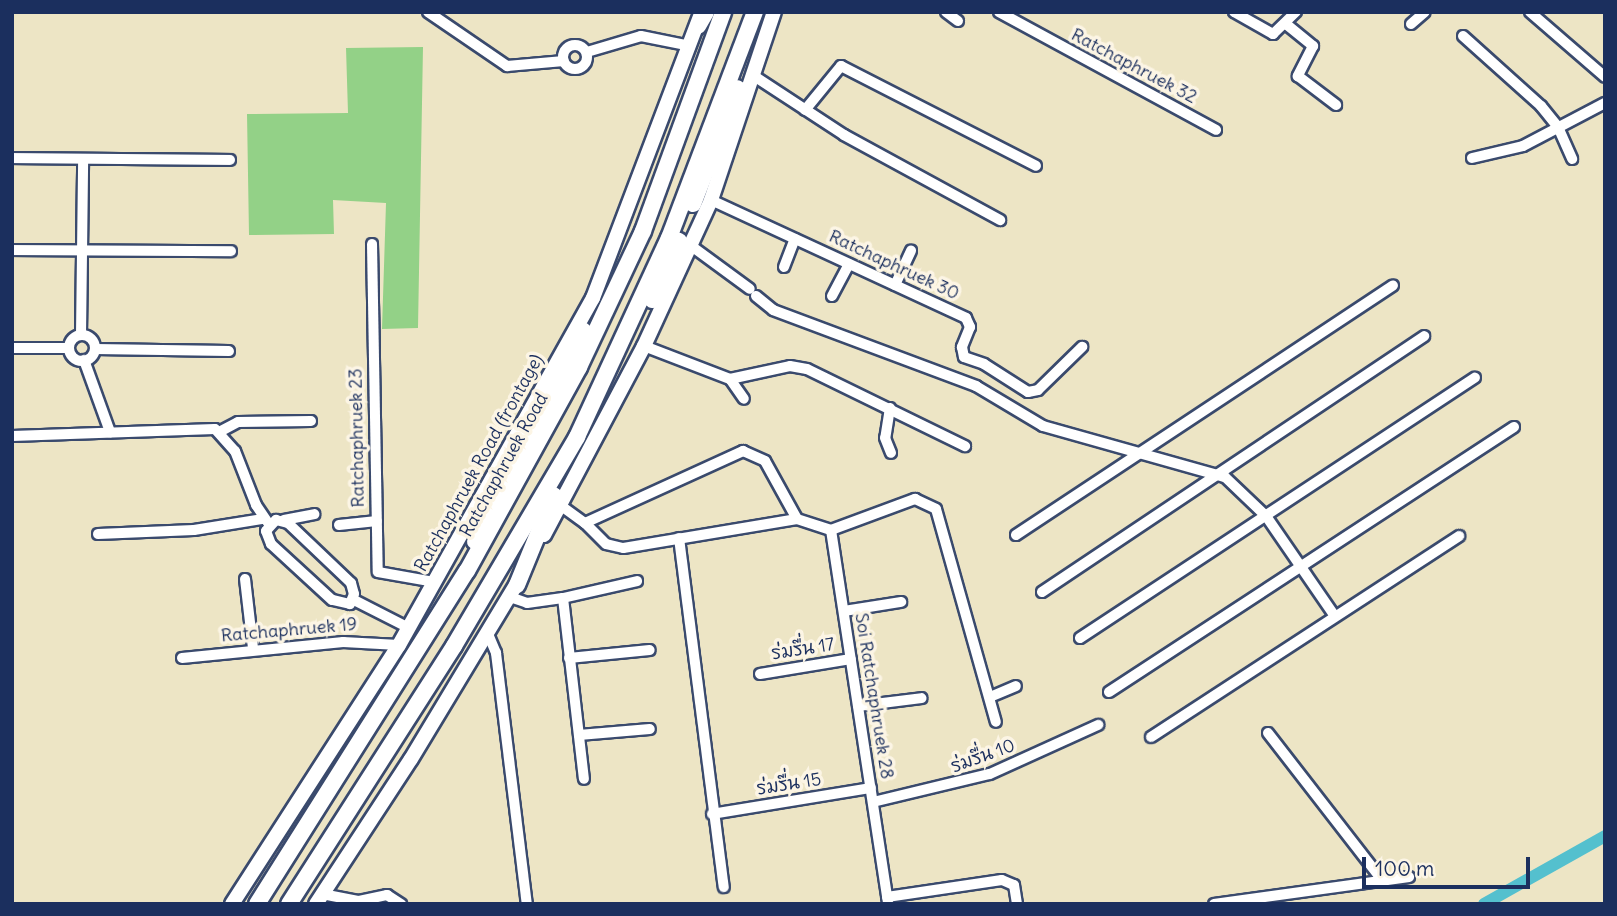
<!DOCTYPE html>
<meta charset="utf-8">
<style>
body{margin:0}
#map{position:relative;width:1617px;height:916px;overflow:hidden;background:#ede5c5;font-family:Delius,"Playpen Sans Thai",sans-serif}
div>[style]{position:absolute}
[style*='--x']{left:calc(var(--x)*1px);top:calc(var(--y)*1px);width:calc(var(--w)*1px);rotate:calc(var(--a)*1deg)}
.green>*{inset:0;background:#93d187}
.canal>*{height:12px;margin:-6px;padding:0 6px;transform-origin:6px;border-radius:6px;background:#54c0ce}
.roads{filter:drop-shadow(2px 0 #3a4a6d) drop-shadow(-2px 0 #3a4a6d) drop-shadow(0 2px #3a4a6d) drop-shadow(0 -2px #3a4a6d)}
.minor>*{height:10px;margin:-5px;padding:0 5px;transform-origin:5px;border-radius:5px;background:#fff}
.minor>.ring{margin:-5px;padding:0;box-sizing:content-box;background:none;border:10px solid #fff;border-radius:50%}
.secondary>*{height:14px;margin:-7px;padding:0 7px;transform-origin:7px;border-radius:7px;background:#fff}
.primary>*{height:16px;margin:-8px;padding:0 8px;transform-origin:8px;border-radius:8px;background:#fff}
span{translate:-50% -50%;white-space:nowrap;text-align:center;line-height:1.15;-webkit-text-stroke:7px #fcf5e5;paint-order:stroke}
.street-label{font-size:18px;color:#1b2f5e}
.frame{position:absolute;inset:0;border:14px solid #1b2f5e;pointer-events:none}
.scale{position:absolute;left:1362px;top:857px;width:168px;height:32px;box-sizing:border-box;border:4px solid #1b2f5e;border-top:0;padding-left:9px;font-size:21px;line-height:24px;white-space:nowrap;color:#1b2f5e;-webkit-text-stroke:5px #fcf5e5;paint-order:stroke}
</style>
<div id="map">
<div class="green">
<div style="clip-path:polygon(423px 47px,418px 328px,382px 329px,386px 203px,333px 200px,334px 234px,249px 235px,247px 114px,348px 113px,346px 48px)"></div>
</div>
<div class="canal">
<div style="--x:1484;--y:904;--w:139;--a:-29.3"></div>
</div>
<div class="roads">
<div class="minor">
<div style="--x:428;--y:12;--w:96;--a:34.4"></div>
<div style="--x:507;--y:66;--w:57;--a:-5"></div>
<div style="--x:946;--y:12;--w:15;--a:37"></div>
<div style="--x:999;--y:12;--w:247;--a:28.5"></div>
<div style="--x:1234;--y:12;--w:45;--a:29.4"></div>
<div style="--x:1273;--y:34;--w:32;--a:-44"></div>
<div style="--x:1530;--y:12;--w:99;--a:40.9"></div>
<div style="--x:1286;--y:24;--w:35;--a:39"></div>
<div style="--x:1313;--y:46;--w:34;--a:117"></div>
<div style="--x:1298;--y:76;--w:48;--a:37.3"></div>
<div style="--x:1411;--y:24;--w:18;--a:-41"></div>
<div style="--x:1463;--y:36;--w:105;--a:41.9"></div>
<div style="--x:1541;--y:106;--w:27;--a:51"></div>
<div style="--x:1558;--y:127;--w:35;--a:66"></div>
<div class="ring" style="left:563px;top:45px;width:14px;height:14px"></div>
<div style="--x:587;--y:52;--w:56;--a:-16.5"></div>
<div style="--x:641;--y:36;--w:50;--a:11.5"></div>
<div style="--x:754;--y:76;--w:108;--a:33.2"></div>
<div style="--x:844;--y:135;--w:178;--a:28.6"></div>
<div style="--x:805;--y:110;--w:57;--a:-50.7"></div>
<div style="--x:841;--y:66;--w:219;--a:27.1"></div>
<div style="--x:12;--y:158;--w:218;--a:0.5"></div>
<div style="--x:1472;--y:158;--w:52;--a:-13.2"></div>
<div style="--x:1523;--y:146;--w:93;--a:-27.7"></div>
<div style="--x:711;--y:200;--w:281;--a:24.8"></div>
<div style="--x:966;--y:318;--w:10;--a:66"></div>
<div style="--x:970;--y:327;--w:22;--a:112"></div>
<div style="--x:962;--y:347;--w:10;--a:79"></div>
<div style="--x:964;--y:357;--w:21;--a:19"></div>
<div style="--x:984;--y:364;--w:52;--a:32.5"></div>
<div style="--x:1028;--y:392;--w:10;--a:-11"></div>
<div style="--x:1038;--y:390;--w:62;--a:-44.3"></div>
<div style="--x:372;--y:244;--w:328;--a:89"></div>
<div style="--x:378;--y:572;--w:58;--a:10"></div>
<div style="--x:690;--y:245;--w:74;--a:36.3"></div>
<div style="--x:12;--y:250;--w:219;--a:0.3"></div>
<div style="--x:784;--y:267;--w:30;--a:-69"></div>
<div style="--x:895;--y:285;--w:38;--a:-65"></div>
<div style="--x:756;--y:296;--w:22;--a:39"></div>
<div style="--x:773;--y:310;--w:217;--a:20.5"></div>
<div style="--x:976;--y:386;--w:78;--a:30.8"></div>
<div style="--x:1043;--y:426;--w:189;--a:15.7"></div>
<div style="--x:1225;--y:477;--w:57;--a:43.6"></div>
<div style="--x:1266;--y:516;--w:120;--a:55.5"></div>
<div style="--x:832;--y:296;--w:36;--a:-62"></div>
<div style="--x:81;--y:335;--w:176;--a:-89.3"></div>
<div class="ring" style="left:69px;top:335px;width:16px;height:16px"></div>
<div style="--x:644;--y:346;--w:92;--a:21"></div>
<div style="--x:730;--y:379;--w:61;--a:-12.2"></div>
<div style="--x:790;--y:366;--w:17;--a:10"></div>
<div style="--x:807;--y:369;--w:176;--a:26"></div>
<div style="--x:12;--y:348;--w:57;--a:0"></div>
<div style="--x:95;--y:349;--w:134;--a:0.9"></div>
<div style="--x:84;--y:360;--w:77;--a:70.1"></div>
<div style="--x:730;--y:379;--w:24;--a:55"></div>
<div style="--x:890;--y:408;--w:30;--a:99"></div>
<div style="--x:885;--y:438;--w:16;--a:68"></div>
<div style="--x:221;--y:431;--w:19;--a:-28"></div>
<div style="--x:238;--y:422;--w:73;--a:-0.8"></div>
<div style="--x:12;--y:436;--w:203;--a:-2"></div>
<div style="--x:215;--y:429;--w:30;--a:48"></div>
<div style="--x:235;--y:451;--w:58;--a:68.7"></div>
<div style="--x:256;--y:505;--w:23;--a:56"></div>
<div style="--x:743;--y:451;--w:24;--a:24"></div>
<div style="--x:765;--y:461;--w:66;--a:61.1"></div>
<div style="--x:797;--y:519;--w:176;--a:170.5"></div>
<div style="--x:623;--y:548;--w:17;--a:-167"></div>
<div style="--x:606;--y:544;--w:30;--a:-135"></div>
<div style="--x:585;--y:523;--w:174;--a:-24.5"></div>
<div style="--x:560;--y:505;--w:31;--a:36"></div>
<div style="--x:797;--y:519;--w:36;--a:18"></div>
<div style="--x:831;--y:530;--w:378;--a:81.3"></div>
<div style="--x:276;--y:520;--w:12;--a:14"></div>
<div style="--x:288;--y:523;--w:87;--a:43.6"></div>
<div style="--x:351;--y:583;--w:11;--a:75"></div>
<div style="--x:354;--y:594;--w:11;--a:112"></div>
<div style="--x:350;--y:604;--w:18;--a:-167"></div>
<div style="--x:332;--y:600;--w:83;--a:-137.4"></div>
<div style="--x:271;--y:544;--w:14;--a:-111"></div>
<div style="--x:266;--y:531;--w:15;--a:-48"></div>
<div style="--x:284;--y:520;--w:31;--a:-11"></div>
<div style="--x:339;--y:525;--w:38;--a:-6"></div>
<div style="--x:831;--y:530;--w:90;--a:-20.3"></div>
<div style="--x:915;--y:499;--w:23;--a:25"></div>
<div style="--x:936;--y:509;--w:221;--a:74.3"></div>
<div style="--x:98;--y:534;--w:96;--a:-2.4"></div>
<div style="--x:194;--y:530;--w:70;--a:-9.1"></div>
<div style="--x:1016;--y:535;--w:452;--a:-33.5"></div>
<div style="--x:679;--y:538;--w:352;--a:82.7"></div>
<div style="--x:245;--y:579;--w:69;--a:83.4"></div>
<div style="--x:1042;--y:592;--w:460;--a:-33.8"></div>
<div style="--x:510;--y:597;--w:18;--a:19"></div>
<div style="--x:527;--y:603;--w:36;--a:-8"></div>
<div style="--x:563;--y:598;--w:182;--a:83.4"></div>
<div style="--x:563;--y:598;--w:76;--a:-12.9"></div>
<div style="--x:354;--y:600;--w:62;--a:27"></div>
<div style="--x:844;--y:611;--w:58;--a:-9"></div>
<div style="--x:488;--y:634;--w:21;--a:67"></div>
<div style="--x:496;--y:653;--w:253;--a:83"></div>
<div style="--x:1080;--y:638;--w:473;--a:-33.4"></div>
<div style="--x:182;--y:658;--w:162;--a:-5.7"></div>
<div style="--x:343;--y:642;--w:56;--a:3.1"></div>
<div style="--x:569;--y:658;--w:81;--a:-5.6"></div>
<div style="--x:760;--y:674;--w:92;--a:-9.4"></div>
<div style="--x:1109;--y:692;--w:484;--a:-33.2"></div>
<div style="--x:990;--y:697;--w:28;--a:-23"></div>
<div style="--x:858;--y:706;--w:64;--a:-7.1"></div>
<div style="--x:1268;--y:733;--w:187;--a:52.2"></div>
<div style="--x:579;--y:735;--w:71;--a:-4.8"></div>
<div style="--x:1151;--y:737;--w:368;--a:-33.1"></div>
<div style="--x:873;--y:802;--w:120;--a:-13.5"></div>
<div style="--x:990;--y:774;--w:119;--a:-24.4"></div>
<div style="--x:712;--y:814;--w:161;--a:-9.3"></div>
<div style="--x:322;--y:894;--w:38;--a:11"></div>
<div style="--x:359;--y:901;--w:29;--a:-12"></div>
<div style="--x:387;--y:895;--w:17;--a:33"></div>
<div style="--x:887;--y:897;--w:116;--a:-8.4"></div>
<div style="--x:1002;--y:880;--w:13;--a:23"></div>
<div style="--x:1014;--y:885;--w:19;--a:81"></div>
<div style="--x:1214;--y:904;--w:197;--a:-7.9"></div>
</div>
<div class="secondary">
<div style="--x:544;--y:535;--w:214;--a:-62.1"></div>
<div style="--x:644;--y:346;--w:161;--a:-65.3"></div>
<div style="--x:711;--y:200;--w:198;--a:-71.5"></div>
<div style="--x:474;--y:542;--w:239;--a:-62.6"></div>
<div style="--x:232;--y:904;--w:308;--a:-57.2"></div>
<div style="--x:399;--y:645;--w:398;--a:-60.8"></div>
<div style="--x:593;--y:298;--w:301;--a:-69.2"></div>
<div style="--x:316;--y:904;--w:173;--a:-56.8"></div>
<div style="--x:411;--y:759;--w:213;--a:-58.9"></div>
</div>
<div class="primary">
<div style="--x:698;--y:26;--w:16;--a:-60"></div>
<div style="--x:693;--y:204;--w:124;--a:-68.8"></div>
<div style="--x:652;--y:300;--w:65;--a:-65.4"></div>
<div style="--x:517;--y:585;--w:97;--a:-67.7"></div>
<div style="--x:257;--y:904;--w:394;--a:-57.8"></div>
<div style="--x:467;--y:571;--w:233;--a:-61.2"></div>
<div style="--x:579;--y:367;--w:150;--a:-64.8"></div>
<div style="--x:643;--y:231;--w:233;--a:-69.9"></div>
<div style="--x:289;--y:904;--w:306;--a:-57.4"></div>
<div style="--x:454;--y:646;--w:243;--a:-59.5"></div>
<div style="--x:577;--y:437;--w:219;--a:-65.2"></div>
<div style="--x:669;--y:238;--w:242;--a:-69.2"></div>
</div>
</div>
<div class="street-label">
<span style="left:1134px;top:66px;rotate:28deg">Ratchaphruek 32</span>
<span style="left:894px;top:265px;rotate:25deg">Ratchaphruek 30</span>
<span style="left:357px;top:438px;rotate:-91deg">Ratchaphruek 23</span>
<span style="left:479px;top:463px;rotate:-61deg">Ratchaphruek Road (frontage)</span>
<span style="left:504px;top:465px;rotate:-61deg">Ratchaphruek Road</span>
<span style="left:289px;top:630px;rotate:-5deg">Ratchaphruek 19</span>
<span style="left:803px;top:649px;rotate:-9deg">ร่มรื่น 17</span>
<span style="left:874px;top:696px;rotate:81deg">Soi Ratchaphruek 28</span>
<span style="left:983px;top:756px;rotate:-20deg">ร่มรื่น 10</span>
<span style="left:789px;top:784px;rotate:-9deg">ร่มรื่น 15</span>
</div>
<div class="frame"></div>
<div class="scale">100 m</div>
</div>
